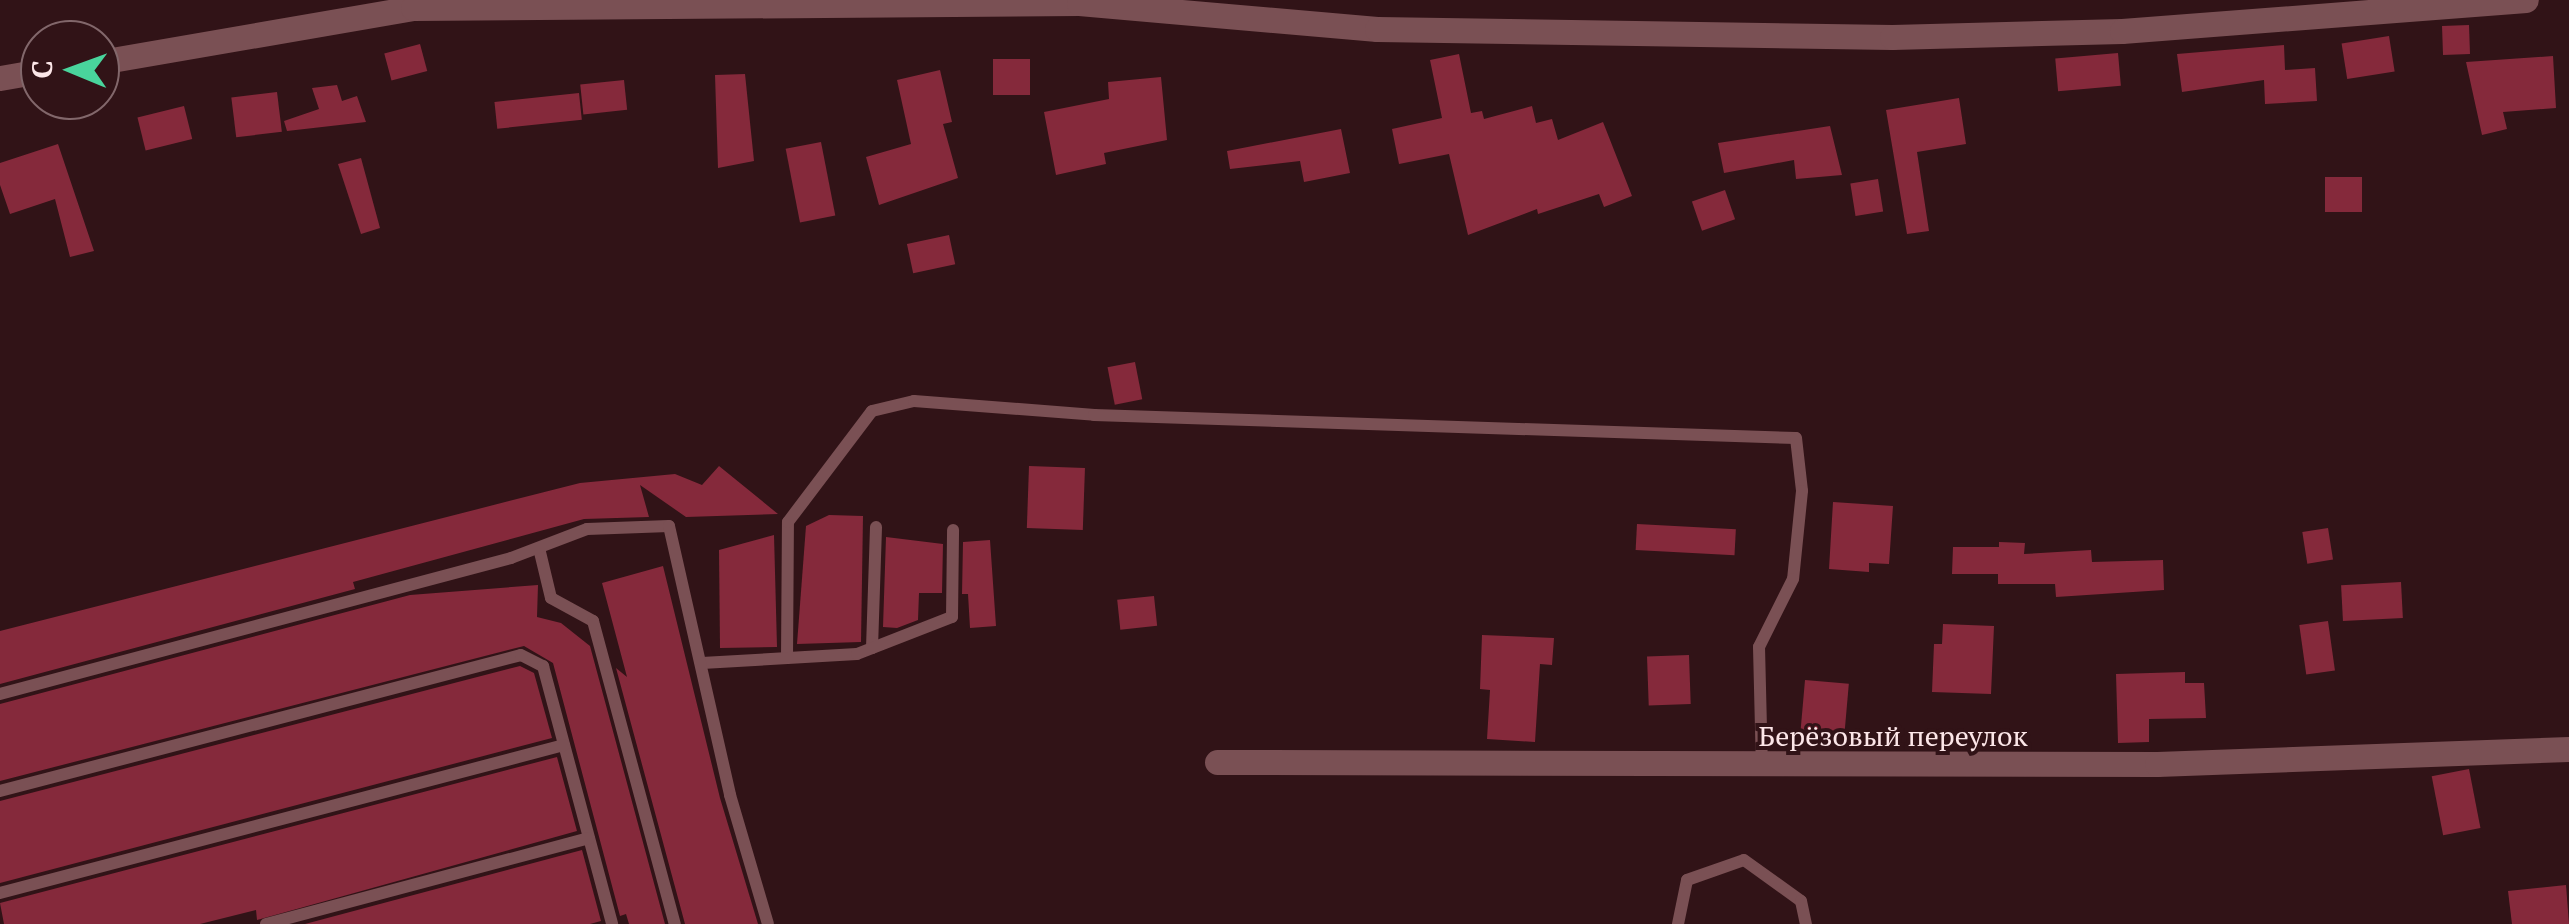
<!DOCTYPE html>
<meta charset="utf-8">
<style>
body{margin:0}
#map{position:relative;width:2569px;height:924px;overflow:hidden;background:#311317;font-family:"PT Serif",serif}
div>[style]{position:absolute}
[style*='--x']{left:calc(var(--x)*1px);top:calc(var(--y)*1px);width:calc(var(--w)*1px);rotate:calc(var(--a)*1deg)}
.building>*{inset:0;background:#85293b;transform-origin:0 0}
.lane>*{height:12px;margin:-6px;padding:0 6px;transform-origin:6px;border-radius:6px;background:#7a5054}
.street>*{height:25px;margin:-12.5px;padding:0 12.5px;transform-origin:12.5px;border-radius:12.5px;background:#7a5054}
span{translate:-50% -50%;white-space:nowrap;text-align:center;line-height:1.15;-webkit-text-stroke:8px #311317;paint-order:stroke}
.street-label{font-size:28px;color:#fce6e8}
.north{position:absolute;left:20px;top:20px;width:100px;height:100px;box-sizing:border-box;background:#311317;border:2px solid #82676b;border-radius:50%;rotate:271deg;font-size:28px;font-weight:700;line-height:40px;text-align:center;color:#fce6e8}
.north::after{content:'';display:block;margin:auto;width:35px;height:45px;background:#49d49c;clip-path:polygon(50% 0,100% 100%,50% 72%,0 100%)}
</style>
<div id="map">
<div class="building">
<div style="left:2469px;top:25px;width:29px;height:27px;rotate:88deg"></div>
<div style="left:2389px;top:36px;width:36px;height:48px;rotate:81deg"></div>
<div style="left:420px;top:44px;width:28px;height:37px;rotate:75deg"></div>
<div style="clip-path:polygon(2284px 45px,2285px 70px,2315px 68px,2317px 101px,2265px 104px,2264px 80px,2182px 92px,2177px 54px)"></div>
<div style="left:2118px;top:53px;width:33px;height:63px;rotate:85deg"></div>
<div style="clip-path:polygon(1459px 54px,1471px 113px,1482px 111px,1484px 119px,1532px 106px,1536px 123px,1552px 119px,1558px 140px,1603px 122px,1632px 196px,1604px 207px,1599px 194px,1538px 214px,1537px 209px,1468px 235px,1449px 154px,1399px 164px,1392px 129px,1442px 118px,1430px 60px)"></div>
<div style="clip-path:polygon(2553px 56px,2556px 108px,2503px 112px,2507px 129px,2482px 135px,2466px 62px)"></div>
<div style="left:993px;top:59px;width:37px;height:36px"></div>
<div style="clip-path:polygon(940px 70px,952px 122px,943px 124px,958px 178px,879px 205px,866px 157px,911px 144px,897px 80px)"></div>
<div style="clip-path:polygon(745px 74px,754px 161px,718px 168px,715px 75px)"></div>
<div style="clip-path:polygon(1161px 77px,1167px 140px,1104px 153px,1106px 164px,1056px 175px,1044px 112px,1109px 99px,1108px 82px)"></div>
<div style="left:624px;top:80px;width:30px;height:44px;rotate:84deg"></div>
<div style="clip-path:polygon(337px 85px,342px 101px,357px 96px,366px 122px,287px 131px,284px 121px,319px 109px,312px 88px)"></div>
<div style="left:277px;top:92px;width:40px;height:46px;rotate:83deg"></div>
<div style="left:579px;top:93px;width:27px;height:85px;rotate:84deg"></div>
<div style="clip-path:polygon(1959px 98px,1966px 144px,1917px 152px,1929px 231px,1907px 234px,1886px 110px)"></div>
<div style="left:184px;top:106px;width:34px;height:48px;rotate:76deg"></div>
<div style="clip-path:polygon(1830px 126px,1842px 175px,1796px 179px,1794px 160px,1724px 173px,1718px 143px)"></div>
<div style="clip-path:polygon(1341px 129px,1350px 173px,1304px 182px,1300px 161px,1230px 169px,1227px 151px)"></div>
<div style="left:821px;top:142px;width:75px;height:36px;rotate:79deg"></div>
<div style="clip-path:polygon(58px 144px,94px 251px,70px 257px,55px 199px,10px 214px,0 185px,0 163px)"></div>
<div style="clip-path:polygon(361px 158px,380px 228px,361px 234px,338px 164px)"></div>
<div style="left:2325px;top:177px;width:37px;height:35px"></div>
<div style="left:1878px;top:179px;width:33px;height:28px;rotate:81deg"></div>
<div style="left:1725px;top:190px;width:31px;height:35px;rotate:71deg"></div>
<div style="left:949px;top:235px;width:30px;height:43px;rotate:78deg"></div>
<div style="left:1135px;top:362px;width:38px;height:28px;rotate:79deg"></div>
<div style="clip-path:polygon(719px 466px,778px 514px,686px 517px,640px 485px,649px 517px,584px 519px,353px 582px,355px 589px,0 684px,0 631px,580px 483px,675px 474px,702px 485px)"></div>
<div style="left:1029px;top:466px;width:56px;height:62px;rotate:2deg"></div>
<div style="clip-path:polygon(1833px 502px,1893px 506px,1889px 564px,1869px 563px,1869px 572px,1829px 569px)"></div>
<div style="clip-path:polygon(829px 515px,863px 516px,861px 642px,797px 644px,806px 526px)"></div>
<div style="left:1637px;top:524px;width:99px;height:26px;rotate:3deg"></div>
<div style="left:2328px;top:528px;width:32px;height:26px;rotate:81deg"></div>
<div style="clip-path:polygon(774px 535px,777px 647px,720px 648px,719px 550px)"></div>
<div style="clip-path:polygon(886px 537px,943px 544px,942px 593px,919px 593px,918px 620px,897px 628px,883px 627px)"></div>
<div style="clip-path:polygon(990px 540px,996px 626px,970px 628px,968px 594px,962px 594px,963px 542px)"></div>
<div style="clip-path:polygon(1999px 542px,2025px 543px,2024px 554px,2091px 550px,2092px 562px,2163px 560px,2164px 590px,2056px 597px,2055px 584px,1998px 584px,1998px 574px,1952px 574px,1953px 547px,1999px 547px)"></div>
<div style="clip-path:polygon(663px 566px,720px 798px,758px 924px,685px 924px,616px 668px,627px 677px,602px 583px)"></div>
<div style="left:2401px;top:582px;width:36px;height:60px;rotate:87deg"></div>
<div style="clip-path:polygon(538px 585px,537px 617px,561px 623px,590px 646px,665px 924px,629px 924px,626px 914px,620px 916px,553px 663px,524px 646px,0 781px,0 704px,410px 595px)"></div>
<div style="left:1154px;top:596px;width:30px;height:37px;rotate:84deg"></div>
<div style="left:2328px;top:621px;width:50px;height:29px;rotate:82deg"></div>
<div style="clip-path:polygon(1943px 624px,1994px 626px,1991px 694px,1932px 692px,1934px 644px,1942px 644px)"></div>
<div style="clip-path:polygon(1482px 635px,1554px 638px,1552px 665px,1540px 664px,1535px 742px,1487px 739px,1490px 690px,1480px 689px)"></div>
<div style="left:1689px;top:655px;width:49px;height:42px;rotate:88deg"></div>
<div style="clip-path:polygon(520px 666px,534px 673px,552px 738px,0 883px,0 801px)"></div>
<div style="clip-path:polygon(2185px 672px,2185px 683px,2204px 683px,2206px 718px,2149px 719px,2149px 742px,2118px 743px,2116px 674px)"></div>
<div style="left:1805px;top:680px;width:44px;height:61px;rotate:5deg"></div>
<div style="clip-path:polygon(557px 757px,577px 831px,257px 920px,256px 910px,200px 924px,4px 924px,0 903px)"></div>
<div style="left:2469px;top:769px;width:60px;height:38px;rotate:79deg"></div>
<div style="clip-path:polygon(582px 850px,601px 921px,590px 924px,305px 924px)"></div>
<div style="clip-path:polygon(2566px 885px,2569px 924px,2512px 924px,2508px 891px)"></div>
</div>
<div class="lane">
<div style="--x:539;--y:548;--w:51;--a:76.5"></div>
<div style="--x:551;--y:598;--w:48;--a:28.7"></div>
<div style="--x:593;--y:621;--w:314;--a:74.9"></div>
<div style="--x:872;--y:648;--w:121;--a:-88.1"></div>
<div style="--x:787;--y:658;--w:136;--a:-89.6"></div>
<div style="--x:788;--y:522;--w:139;--a:-52.9"></div>
<div style="--x:872;--y:411;--w:43;--a:-13.4"></div>
<div style="--x:914;--y:401;--w:181;--a:4.4"></div>
<div style="--x:1094;--y:415;--w:702;--a:1.88"></div>
<div style="--x:1796;--y:438;--w:53;--a:83.5"></div>
<div style="--x:1802;--y:491;--w:88;--a:95.8"></div>
<div style="--x:1793;--y:579;--w:76;--a:116.6"></div>
<div style="--x:1759;--y:647;--w:119;--a:88.6"></div>
<div style="--x:702;--y:663;--w:155;--a:-3.3"></div>
<div style="--x:857;--y:654;--w:102;--a:-21.3"></div>
<div style="--x:952;--y:617;--w:87;--a:-89.3"></div>
<div style="--x:0;--y:694;--w:529;--a:-14.9"></div>
<div style="--x:511;--y:558;--w:81;--a:-20.9"></div>
<div style="--x:587;--y:529;--w:82;--a:-2.1"></div>
<div style="--x:669;--y:526;--w:276;--a:77.2"></div>
<div style="--x:730;--y:795;--w:134;--a:73.6"></div>
<div style="--x:0;--y:791;--w:538;--a:-14.63"></div>
<div style="--x:521;--y:655;--w:25;--a:27"></div>
<div style="--x:543;--y:666;--w:267;--a:75"></div>
<div style="--x:0;--y:893;--w:583;--a:-14.7"></div>
<div style="--x:266;--y:924;--w:334;--a:-14.9"></div>
<div style="--x:1678;--y:924;--w:45;--a:-78.4"></div>
<div style="--x:1687;--y:880;--w:60;--a:-19.3"></div>
<div style="--x:1744;--y:860;--w:70;--a:35.7"></div>
<div style="--x:1801;--y:901;--w:24;--a:78"></div>
</div>
<div class="street">
<div style="--x:100;--y:62;--w:318;--a:-9.8"></div>
<div style="--x:413;--y:8;--w:666;--a:-0.43"></div>
<div style="--x:1079;--y:3;--w:299;--a:5"></div>
<div style="--x:1377;--y:29;--w:515;--a:0.89"></div>
<div style="--x:1892;--y:37;--w:230;--a:-1.5"></div>
<div style="--x:2122;--y:31;--w:405;--a:-4.4"></div>
<div style="--x:0;--y:78;--w:41;--a:-9.9"></div>
<div style="--x:1217;--y:762;--w:940;--a:0.12"></div>
<div style="--x:2157;--y:764;--w:412;--a:-2.1"></div>
</div>
<div class="street-label">
<span style="left:1893px;top:736px">Берёзовый переулок</span>
</div>
<div class="north">С</div>
</div>
